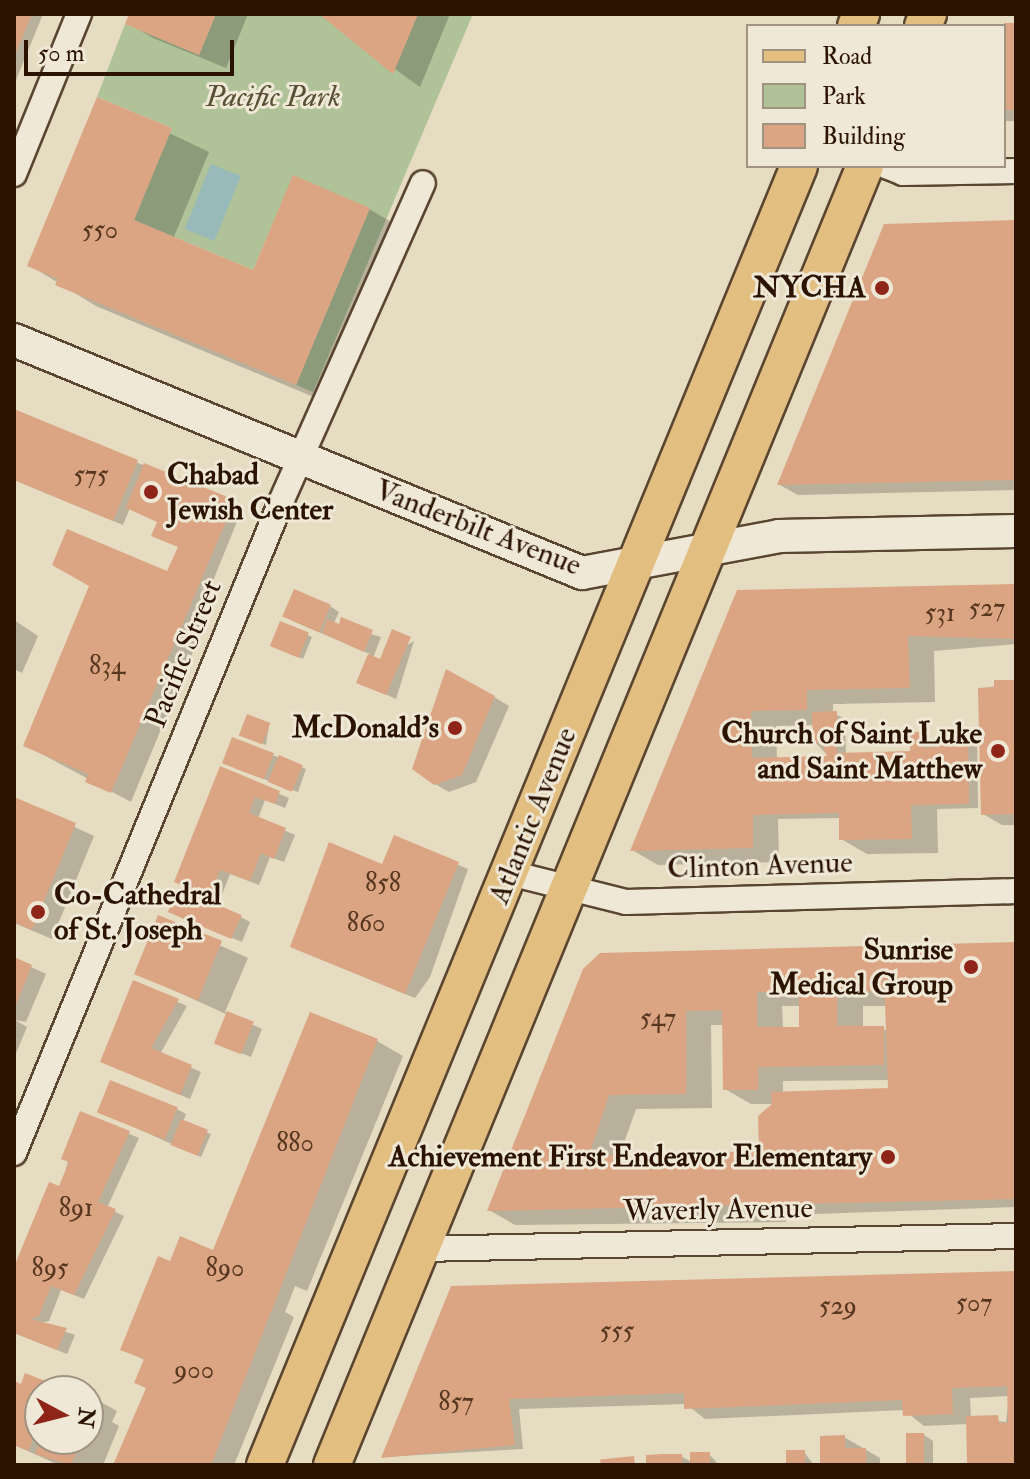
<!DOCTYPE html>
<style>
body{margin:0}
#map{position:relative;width:1030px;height:1479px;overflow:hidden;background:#e6dcc2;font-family:"IM FELL Double Pica",serif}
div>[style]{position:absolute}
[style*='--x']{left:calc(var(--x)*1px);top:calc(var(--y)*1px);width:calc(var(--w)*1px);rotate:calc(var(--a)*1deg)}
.green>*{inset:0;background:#b0c298}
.water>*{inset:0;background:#98baba;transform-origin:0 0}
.shadow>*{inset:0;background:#0003}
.building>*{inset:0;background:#dba482;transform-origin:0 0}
.roads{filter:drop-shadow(2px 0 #5a4530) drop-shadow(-2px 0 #5a4530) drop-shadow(0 2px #5a4530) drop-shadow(0 -2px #5a4530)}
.minor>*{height:24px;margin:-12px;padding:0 12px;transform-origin:12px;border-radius:12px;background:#efe8d7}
.secondary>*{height:32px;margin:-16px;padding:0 16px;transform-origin:16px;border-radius:16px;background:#efe8d7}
.primary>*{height:36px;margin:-18px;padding:0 18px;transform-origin:18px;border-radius:18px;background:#e3be81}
.dots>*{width:22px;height:22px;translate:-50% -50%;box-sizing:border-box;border:4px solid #efe8d7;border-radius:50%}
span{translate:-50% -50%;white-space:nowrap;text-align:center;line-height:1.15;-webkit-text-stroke:6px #efe8d7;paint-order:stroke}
.number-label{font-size:26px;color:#573720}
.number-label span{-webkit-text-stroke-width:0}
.park-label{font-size:30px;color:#5a5035;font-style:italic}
.poi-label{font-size:30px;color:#2b1300;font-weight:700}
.right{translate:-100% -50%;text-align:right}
.left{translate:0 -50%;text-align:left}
.street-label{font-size:30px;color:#2b1300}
.frame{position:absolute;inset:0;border:16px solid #2b1300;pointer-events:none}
.legend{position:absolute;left:746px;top:24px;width:260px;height:144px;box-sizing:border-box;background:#efe8d7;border:2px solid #a19381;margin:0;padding:10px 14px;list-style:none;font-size:24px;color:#2b1300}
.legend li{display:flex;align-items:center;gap:16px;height:40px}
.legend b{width:40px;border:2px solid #a19381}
.north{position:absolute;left:24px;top:1375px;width:80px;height:80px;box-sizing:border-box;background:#efe8d7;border:2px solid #a19381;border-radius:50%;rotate:97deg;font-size:22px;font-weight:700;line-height:32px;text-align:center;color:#2b1300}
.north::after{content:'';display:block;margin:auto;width:28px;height:36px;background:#8f2418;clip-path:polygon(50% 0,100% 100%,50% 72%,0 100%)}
.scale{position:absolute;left:24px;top:40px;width:210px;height:36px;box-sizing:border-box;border:4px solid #2b1300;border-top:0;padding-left:10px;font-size:24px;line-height:28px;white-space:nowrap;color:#2b1300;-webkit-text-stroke:6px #efe8d7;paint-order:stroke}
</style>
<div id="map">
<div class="green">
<div style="clip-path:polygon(216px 14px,319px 14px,393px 73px,418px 14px,473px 14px,313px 392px,296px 385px,370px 208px,293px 176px,253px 270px,134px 220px,172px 128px,97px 97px,125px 24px,199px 55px)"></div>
</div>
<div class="water">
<div style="left:211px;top:164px;width:32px;height:70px;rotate:22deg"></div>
</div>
<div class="shadow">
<div style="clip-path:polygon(14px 14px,43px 14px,14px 85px)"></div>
<div style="clip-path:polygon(131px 14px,248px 14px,226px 68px,153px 38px,127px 23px)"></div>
<div style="clip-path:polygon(318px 14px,450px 14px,420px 87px)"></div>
<div style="clip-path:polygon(1016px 25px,1016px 121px,1004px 121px,1004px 26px,978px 26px)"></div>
<div style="clip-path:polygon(98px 99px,209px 152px,173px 239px,255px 273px,369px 209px,407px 231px,335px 406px,96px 306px,29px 265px)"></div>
<div style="clip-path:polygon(1016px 222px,1016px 490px,798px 495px,780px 485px)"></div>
<div style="clip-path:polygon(14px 411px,243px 507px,210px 588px,201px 587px,216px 596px,131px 802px,25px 745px,169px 573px,180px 547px,167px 524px,130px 508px,123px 525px,14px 480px)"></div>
<div style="clip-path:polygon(evenodd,1016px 586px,1016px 644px,934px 651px,935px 702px,833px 704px,833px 713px,845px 719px,846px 755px,912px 753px,923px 734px,940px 749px,967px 729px,977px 735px,978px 808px,937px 809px,938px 853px,867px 854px,841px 839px,841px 818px,778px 819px,779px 862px,658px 865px,632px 850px,739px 592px,1016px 586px,815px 725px,815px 742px,830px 758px,777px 759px,776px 726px,815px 725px)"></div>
<div style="clip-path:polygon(330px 606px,339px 612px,334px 623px,381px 637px,373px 658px,381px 662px,414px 641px,396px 699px,358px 682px,370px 654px,295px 622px)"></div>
<div style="clip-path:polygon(14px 620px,38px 636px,22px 673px,14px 669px)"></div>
<div style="clip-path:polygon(281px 624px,312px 637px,303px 659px,276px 648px)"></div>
<div style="clip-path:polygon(1016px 682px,1016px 825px,1002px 825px,983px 814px,981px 689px)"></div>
<div style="clip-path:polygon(494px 697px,509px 706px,476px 782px,449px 792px,435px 784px)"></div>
<div style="clip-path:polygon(269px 725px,266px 745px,244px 736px)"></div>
<div style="clip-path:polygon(234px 739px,306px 769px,298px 792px,234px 768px)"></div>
<div style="clip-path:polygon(221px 769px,289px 798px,285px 808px,265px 800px,258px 819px,295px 835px,284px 862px,270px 857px,259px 885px,230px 874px,220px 900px,186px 886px)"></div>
<div style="clip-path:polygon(14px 799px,94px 836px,52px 939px,14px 923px)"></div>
<div style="clip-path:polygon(395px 838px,468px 869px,430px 977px,415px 998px,301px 951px,392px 870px)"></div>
<div style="clip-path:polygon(181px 917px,241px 917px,250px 922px,242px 942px)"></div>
<div style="clip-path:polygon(159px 918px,248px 958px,225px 1012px,262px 1029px,251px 1057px,226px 1047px,228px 1015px,136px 973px)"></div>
<div style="clip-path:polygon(evenodd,1016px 944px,1016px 1207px,786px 1215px,786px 1222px,515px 1225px,489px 1210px,585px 970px,1016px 944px,782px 1006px,801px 1006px,801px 1029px,783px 1029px,782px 1006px,1016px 944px,863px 1006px,887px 1006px,888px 1030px,863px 1028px,863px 1006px,1016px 944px,711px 1025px,724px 1025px,725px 1089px,751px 1104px,776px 1104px,761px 1153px,619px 1157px,636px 1109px,712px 1108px,711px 1025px,1016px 944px,890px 1080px,890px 1090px,783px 1094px,783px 1081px,890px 1080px)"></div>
<div style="clip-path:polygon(14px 959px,46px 974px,26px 1022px,15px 1020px,27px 1027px,14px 1058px)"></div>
<div style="clip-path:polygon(134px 983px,187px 1006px,160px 1054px,201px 1072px,190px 1099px,102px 1062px)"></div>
<div style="clip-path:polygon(377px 1041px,403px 1056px,307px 1291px,295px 1286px,285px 1312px,294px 1317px,234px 1465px,115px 1465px,148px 1388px,146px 1361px,123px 1349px,171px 1263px,214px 1252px)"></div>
<div style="clip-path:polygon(177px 1109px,186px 1114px,183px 1122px,211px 1134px,201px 1157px,109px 1116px)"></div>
<div style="clip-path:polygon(82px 1114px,139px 1138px,107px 1208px,124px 1216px,84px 1299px,61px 1290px,49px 1321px,40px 1323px,75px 1335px,67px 1354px,14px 1333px,14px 1272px,60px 1189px)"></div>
<div style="clip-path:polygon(evenodd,1016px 1273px,1016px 1465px,969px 1465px,968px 1424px,924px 1426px,904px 1410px,705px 1419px,686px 1404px,519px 1409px,523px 1449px,383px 1457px,452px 1288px,1016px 1273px,1009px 1396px,1006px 1422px,971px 1418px,970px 1398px,1009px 1396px)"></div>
<div style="clip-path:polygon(26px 1376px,61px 1391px,40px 1391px,40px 1439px,88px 1439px,88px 1395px,117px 1411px,112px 1422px,119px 1426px,103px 1465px,59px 1465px,14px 1445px,14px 1381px,22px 1386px)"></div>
<div style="clip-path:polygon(924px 1435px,933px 1441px,933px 1465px,907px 1465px)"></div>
<div style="clip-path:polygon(844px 1437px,880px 1458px,880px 1465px,822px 1465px)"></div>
<div style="clip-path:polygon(804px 1452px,814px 1465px,789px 1465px)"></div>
<div style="clip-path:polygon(709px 1454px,719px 1465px,648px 1465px,681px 1456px,693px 1463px)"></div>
</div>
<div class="building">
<div style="clip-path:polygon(14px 14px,32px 14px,14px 57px)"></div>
<div style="clip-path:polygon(129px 14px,216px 14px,199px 55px,125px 24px)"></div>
<div style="clip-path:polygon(319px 14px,418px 14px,393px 74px)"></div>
<div style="left:1016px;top:23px;width:87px;height:12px;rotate:90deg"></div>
<div style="clip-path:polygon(97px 97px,172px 128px,134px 220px,253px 270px,293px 175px,370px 208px,296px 385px,55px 285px,58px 279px,27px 266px)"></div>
<div style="clip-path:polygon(1016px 220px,1016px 480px,777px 485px,884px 224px)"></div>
<div style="clip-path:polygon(14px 409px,138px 460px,113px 521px,14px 480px)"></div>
<div style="clip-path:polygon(144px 463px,235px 500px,111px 793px,85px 782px,88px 774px,23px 746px,89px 586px,52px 565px,67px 529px,167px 571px,178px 547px,151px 536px,157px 522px,126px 508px)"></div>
<div style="clip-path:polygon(1016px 584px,1016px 639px,908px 636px,910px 688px,807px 690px,807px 710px,751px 711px,752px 758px,827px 756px,822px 743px,813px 743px,812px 712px,837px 711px,837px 753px,910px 751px,910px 732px,923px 732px,923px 748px,938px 747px,938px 728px,968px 727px,969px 804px,911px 805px,912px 839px,839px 840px,839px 813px,753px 815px,753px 848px,630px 851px,737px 590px)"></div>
<div style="left:294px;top:589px;width:40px;height:30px;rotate:23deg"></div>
<div style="clip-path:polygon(341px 617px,373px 630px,364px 652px,322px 633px,327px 619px,339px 624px)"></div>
<div style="left:280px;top:621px;width:31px;height:27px;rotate:22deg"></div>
<div style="clip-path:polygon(392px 629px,411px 637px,386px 695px,356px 683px,368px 654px,380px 659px)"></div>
<div style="clip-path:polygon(446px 669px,495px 696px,462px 775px,434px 785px,412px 769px)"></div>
<div style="clip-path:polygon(994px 680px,1016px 680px,1016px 814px,981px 815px,978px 688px,994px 687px)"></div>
<div style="left:247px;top:714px;width:25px;height:23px;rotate:21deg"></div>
<div style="left:232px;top:737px;width:45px;height:28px;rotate:21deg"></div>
<div style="left:279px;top:755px;width:26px;height:29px;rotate:23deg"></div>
<div style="clip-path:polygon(220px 766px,280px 791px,275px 804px,255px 797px,249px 813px,286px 828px,274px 859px,261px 853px,250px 881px,220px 870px,210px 896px,174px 882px)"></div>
<div style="clip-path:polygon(14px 797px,76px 823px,32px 930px,14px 922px)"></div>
<div style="clip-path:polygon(394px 835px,459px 862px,405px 994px,290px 947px,329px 842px,382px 864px)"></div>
<div style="left:178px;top:888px;width:69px;height:26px;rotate:23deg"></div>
<div style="left:158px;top:915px;width:69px;height:64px;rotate:22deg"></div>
<div style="clip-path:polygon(evenodd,1016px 942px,1016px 1199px,487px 1211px,583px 969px,600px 953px,1016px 942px,884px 975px,888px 1088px,771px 1092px,772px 1104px,758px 1116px,759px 1151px,589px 1156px,609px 1095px,686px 1094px,686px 1011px,722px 1010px,723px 1090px,758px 1090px,758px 1067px,884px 1065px,884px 1026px,837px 1026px,837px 992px,883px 991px,884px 975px,1016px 942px,757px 992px,799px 992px,799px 1027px,757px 1027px,757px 992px)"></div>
<div style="clip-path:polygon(14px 957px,32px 965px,14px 1009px)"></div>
<div style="clip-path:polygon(133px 980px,179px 999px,151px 1048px,192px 1065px,180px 1095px,100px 1062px)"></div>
<div style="left:227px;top:1011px;width:29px;height:35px;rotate:22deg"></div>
<div style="clip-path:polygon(310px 1012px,378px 1039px,211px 1465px,113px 1465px,146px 1388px,134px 1383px,144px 1359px,120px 1350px,158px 1256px,170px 1261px,180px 1236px,213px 1250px)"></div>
<div style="left:110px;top:1080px;width:73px;height:35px;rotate:22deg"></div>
<div style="clip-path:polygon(80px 1111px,130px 1131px,98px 1202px,116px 1209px,74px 1295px,51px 1286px,39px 1316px,30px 1319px,67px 1328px,57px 1350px,14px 1333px,14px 1267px,49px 1182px,59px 1186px,69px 1162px,61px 1159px)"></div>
<div style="left:181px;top:1119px;width:29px;height:28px;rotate:22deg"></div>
<div style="clip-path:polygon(1016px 1271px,1016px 1465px,967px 1465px,966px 1416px,998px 1415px,999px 1423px,1008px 1423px,1007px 1386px,952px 1388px,953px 1414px,903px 1416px,902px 1400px,684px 1409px,684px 1393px,509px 1399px,515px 1445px,381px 1458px,451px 1286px)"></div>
<div style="clip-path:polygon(25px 1373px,55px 1385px,40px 1391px,40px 1421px,28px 1451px,14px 1445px,14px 1381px,21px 1384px)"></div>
<div style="left:906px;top:1433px;width:18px;height:32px"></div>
<div style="clip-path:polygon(845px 1435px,845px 1448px,866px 1448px,866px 1465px,820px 1465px,820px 1436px)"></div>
<div style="clip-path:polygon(41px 1439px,82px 1439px,71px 1465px,35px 1454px)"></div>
<div style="left:786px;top:1450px;width:19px;height:15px"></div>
<div style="left:710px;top:1452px;width:13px;height:20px;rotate:90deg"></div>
<div style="clip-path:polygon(663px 1454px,682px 1454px,682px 1465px,646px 1465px,646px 1455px)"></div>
<div style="left:634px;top:1456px;width:9px;height:34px;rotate:84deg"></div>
</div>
<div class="roads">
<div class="minor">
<div style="--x:886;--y:166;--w:18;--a:22"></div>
<div style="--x:903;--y:173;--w:113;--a:-1"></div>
<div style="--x:14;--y:174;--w:173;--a:-67.9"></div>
<div style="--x:510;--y:873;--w:120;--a:14"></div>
<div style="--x:626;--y:902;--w:390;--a:-1.6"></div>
<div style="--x:14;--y:1153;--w:701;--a:-67.71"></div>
<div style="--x:280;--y:504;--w:351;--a:-66"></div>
<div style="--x:421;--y:1249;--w:595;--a:-1.25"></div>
</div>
<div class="secondary">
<div style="--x:14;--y:340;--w:614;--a:22.3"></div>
<div style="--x:582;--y:573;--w:200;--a:-10.6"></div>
<div style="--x:779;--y:536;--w:237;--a:-1.2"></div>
</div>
<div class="primary">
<div style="--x:856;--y:26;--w:13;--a:-67"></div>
<div style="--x:923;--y:26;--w:13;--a:-67"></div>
<div style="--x:265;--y:1465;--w:1404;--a:-67.65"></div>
<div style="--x:332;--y:1465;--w:1404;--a:-67.69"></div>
</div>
</div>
<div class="dots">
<div style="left:882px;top:288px;background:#8f2418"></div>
<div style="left:151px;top:492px;background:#8f2418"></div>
<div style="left:455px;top:728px;background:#8f2418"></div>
<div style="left:998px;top:751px;background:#8f2418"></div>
<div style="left:38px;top:912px;background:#8f2418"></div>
<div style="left:971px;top:967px;background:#8f2418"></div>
<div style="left:888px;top:1157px;background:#8f2418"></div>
</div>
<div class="number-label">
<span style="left:100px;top:231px">550</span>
<span style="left:91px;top:476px">575</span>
<span style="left:987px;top:609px">527</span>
<span style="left:940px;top:614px">531</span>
<span style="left:107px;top:667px">834</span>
<span style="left:383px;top:884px">858</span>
<span style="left:366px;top:924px">860</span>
<span style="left:658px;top:1019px">547</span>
<span style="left:295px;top:1144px">880</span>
<span style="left:76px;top:1209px">891</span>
<span style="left:50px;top:1269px">895</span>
<span style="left:225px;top:1269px">890</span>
<span style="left:974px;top:1304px">507</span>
<span style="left:838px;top:1307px">529</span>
<span style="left:617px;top:1332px">555</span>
<span style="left:194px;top:1371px">900</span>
<span style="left:456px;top:1403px">857</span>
</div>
<div class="park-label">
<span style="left:273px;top:97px">Pacific Park</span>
</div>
<div class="poi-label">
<span class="right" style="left:866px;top:288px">NYCHA</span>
<span class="left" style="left:167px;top:492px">Chabad<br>Jewish Center</span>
<span class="right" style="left:439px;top:728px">McDonald's</span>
<span class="right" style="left:982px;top:751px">Church of Saint Luke<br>and Saint Matthew</span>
<span class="left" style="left:54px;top:912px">Co-Cathedral<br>of St. Joseph</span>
<span class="right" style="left:953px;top:967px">Sunrise<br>Medical Group</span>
<span class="right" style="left:872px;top:1157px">Achievement First Endeavor Elementary</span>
</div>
<div class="street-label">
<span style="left:478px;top:528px;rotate:21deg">Vanderbilt Avenue</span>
<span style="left:184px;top:654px;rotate:-68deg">Pacific Street</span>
<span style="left:533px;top:816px;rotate:-68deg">Atlantic Avenue</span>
<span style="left:760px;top:866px;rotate:-2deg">Clinton Avenue</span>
<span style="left:718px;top:1210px;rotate:-1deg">Waverly Avenue</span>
</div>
<div class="frame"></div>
<ul class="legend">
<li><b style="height:10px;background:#e3be81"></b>Road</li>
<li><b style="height:22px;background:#b0c298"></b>Park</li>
<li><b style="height:22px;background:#dba482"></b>Building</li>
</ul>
<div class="north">N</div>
<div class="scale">50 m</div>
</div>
